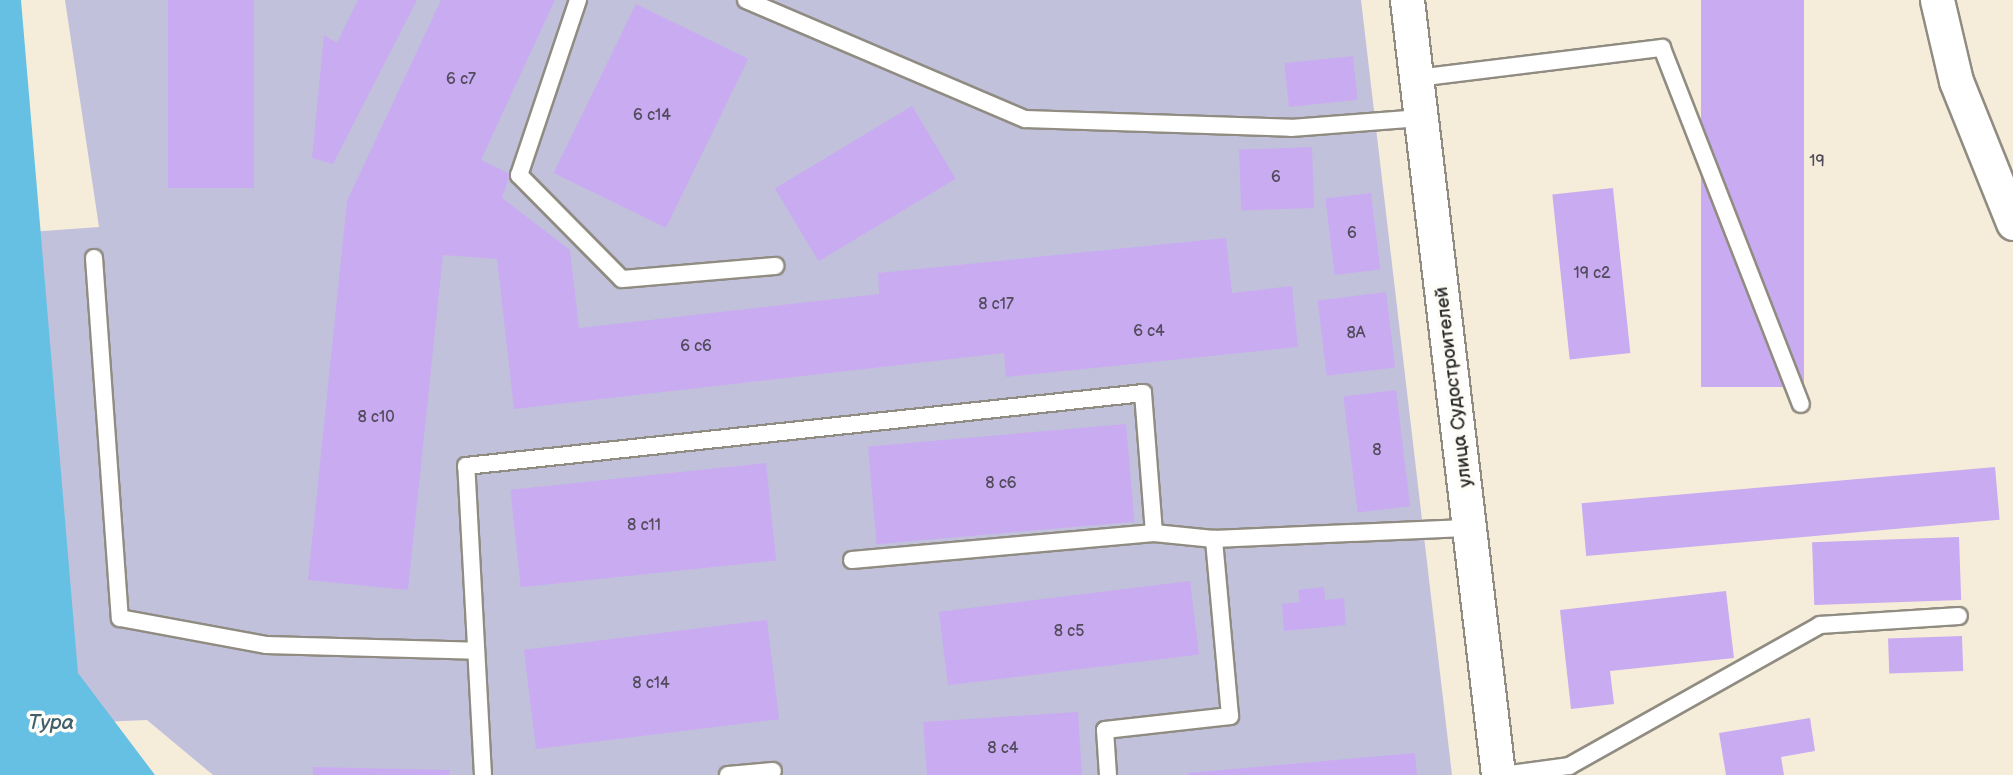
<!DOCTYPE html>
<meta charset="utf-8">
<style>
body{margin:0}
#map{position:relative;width:2013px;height:775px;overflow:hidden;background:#f5edd9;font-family:"Balsamiq Sans",sans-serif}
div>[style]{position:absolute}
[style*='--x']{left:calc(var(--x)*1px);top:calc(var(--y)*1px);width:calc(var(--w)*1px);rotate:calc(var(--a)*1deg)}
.industrial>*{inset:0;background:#c2c1dc}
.water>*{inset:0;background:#66c0e3}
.building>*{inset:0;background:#c9abf1;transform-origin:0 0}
.roads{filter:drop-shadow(2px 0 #908c82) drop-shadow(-2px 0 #908c82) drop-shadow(0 2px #908c82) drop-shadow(0 -2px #908c82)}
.service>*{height:16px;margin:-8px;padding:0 8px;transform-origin:8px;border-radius:8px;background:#fff}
.minor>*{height:33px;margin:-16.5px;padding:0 16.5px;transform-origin:16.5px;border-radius:16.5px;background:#fff}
span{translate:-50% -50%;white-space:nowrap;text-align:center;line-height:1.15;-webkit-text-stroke:7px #fdfcf7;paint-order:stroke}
.number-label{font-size:16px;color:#524b5c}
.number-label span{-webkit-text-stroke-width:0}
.street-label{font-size:19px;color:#2b2b2b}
.water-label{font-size:21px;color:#405f6b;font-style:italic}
</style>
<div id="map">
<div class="industrial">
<div style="clip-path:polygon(65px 0,1361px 0,1452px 775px,213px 775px,147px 720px,51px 724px,2px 234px,99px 227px)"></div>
</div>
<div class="water">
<div style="clip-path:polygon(0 0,21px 0,78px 673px,155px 775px,0 775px)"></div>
</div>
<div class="building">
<div style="left:168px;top:0;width:86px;height:188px"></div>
<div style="clip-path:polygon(358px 0,417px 0,333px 164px,312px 158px,324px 35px,337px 43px)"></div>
<div style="clip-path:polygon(441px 0,555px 0,481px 160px,510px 174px,502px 198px,570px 250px,579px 328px,879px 294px,878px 273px,1226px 238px,1232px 293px,1292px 286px,1298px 347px,1006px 377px,1004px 353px,514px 409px,497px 259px,443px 255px,408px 590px,308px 580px,347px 201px)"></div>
<div style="left:1701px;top:0;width:103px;height:387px"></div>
<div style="left:636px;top:4px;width:125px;height:188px;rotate:26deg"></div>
<div style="left:1353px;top:56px;width:44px;height:69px;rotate:84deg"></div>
<div style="left:912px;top:106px;width:85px;height:160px;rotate:59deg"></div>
<div style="left:1312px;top:147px;width:61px;height:73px;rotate:88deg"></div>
<div style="left:1613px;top:188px;width:166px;height:61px;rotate:84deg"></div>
<div style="left:1371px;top:193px;width:77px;height:46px;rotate:83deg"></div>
<div style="left:1386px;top:292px;width:76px;height:69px;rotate:83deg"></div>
<div style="left:1396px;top:390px;width:117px;height:53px;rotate:83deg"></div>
<div style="left:1126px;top:424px;width:98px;height:259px;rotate:85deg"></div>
<div style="left:766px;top:463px;width:98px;height:257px;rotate:84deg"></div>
<div style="left:1995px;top:467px;width:53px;height:415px;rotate:85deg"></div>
<div style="left:1959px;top:537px;width:63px;height:147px;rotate:88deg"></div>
<div style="left:1190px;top:581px;width:74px;height:253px;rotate:83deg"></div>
<div style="clip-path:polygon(1324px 587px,1325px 600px,1344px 598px,1346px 625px,1284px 631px,1282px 604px,1300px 602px,1298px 590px)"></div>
<div style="clip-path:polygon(1726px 591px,1734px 658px,1610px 671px,1614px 704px,1571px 709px,1560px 610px)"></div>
<div style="left:767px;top:620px;width:100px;height:245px;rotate:83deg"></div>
<div style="left:1962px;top:636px;width:35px;height:74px;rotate:88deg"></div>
<div style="clip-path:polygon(1078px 712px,1082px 775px,927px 775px,923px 722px)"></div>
<div style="clip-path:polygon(1810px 718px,1815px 751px,1781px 757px,1784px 775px,1726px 775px,1719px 733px)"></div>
<div style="clip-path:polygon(1415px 753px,1417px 775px,1188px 775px,1188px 773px)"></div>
<div style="clip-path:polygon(313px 767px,450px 770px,449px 775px,313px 775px)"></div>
</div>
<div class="roads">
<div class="service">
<div style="--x:578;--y:0;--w:185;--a:108.6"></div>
<div style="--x:519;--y:175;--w:146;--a:45.3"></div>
<div style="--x:622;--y:279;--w:154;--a:-4.9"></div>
<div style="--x:746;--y:0;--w:303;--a:23.1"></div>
<div style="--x:1025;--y:119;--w:266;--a:1.9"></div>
<div style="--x:1291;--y:128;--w:130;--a:-4.4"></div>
<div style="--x:1417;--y:78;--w:247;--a:-7"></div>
<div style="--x:1662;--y:48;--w:382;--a:68.7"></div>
<div style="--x:94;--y:258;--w:361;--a:85.9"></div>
<div style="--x:120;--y:618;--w:148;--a:10.5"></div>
<div style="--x:266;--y:645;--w:210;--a:1.6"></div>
<div style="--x:852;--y:560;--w:303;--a:-5.1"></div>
<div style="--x:1154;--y:533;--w:60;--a:5.7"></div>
<div style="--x:1214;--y:539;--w:257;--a:-2.5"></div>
<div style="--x:483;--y:775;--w:309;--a:-93.1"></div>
<div style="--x:466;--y:466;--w:681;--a:-6.15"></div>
<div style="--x:1143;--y:393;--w:140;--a:85.5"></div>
<div style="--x:728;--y:775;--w:45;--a:-5.1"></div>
<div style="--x:1108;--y:775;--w:45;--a:-93.8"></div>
<div style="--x:1105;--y:730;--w:126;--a:-6.4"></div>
<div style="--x:1230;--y:716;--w:178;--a:-95.2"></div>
<div style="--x:1502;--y:775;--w:68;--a:-7.7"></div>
<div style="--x:1569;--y:766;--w:288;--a:-29.3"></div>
<div style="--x:1820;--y:625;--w:139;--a:-3.7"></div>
</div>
<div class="minor">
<div style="--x:1407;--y:0;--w:780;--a:83.3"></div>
<div style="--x:1937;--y:0;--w:83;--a:76.8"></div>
<div style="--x:1956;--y:81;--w:153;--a:68.1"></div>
</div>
</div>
<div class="number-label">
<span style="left:461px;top:80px">6 с7</span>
<span style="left:652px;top:116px">6 с14</span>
<span style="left:1817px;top:162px">19</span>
<span style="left:1276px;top:178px">6</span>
<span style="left:1352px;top:234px">6</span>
<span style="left:1592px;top:274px">19 с2</span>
<span style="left:996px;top:305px">8 с17</span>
<span style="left:1149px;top:332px">6 с4</span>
<span style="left:1356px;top:334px">8А</span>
<span style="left:696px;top:347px">6 с6</span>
<span style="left:376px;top:418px">8 с10</span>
<span style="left:1377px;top:451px">8</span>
<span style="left:1001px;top:484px">8 с6</span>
<span style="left:644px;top:526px">8 с11</span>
<span style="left:1069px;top:632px">8 с5</span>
<span style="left:651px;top:684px">8 с14</span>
<span style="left:1003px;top:749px">8 с4</span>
</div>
<div class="street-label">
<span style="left:1454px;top:387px;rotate:-97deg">улица Судостроителей</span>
</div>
<div class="water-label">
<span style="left:51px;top:723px">Тура</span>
</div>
</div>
